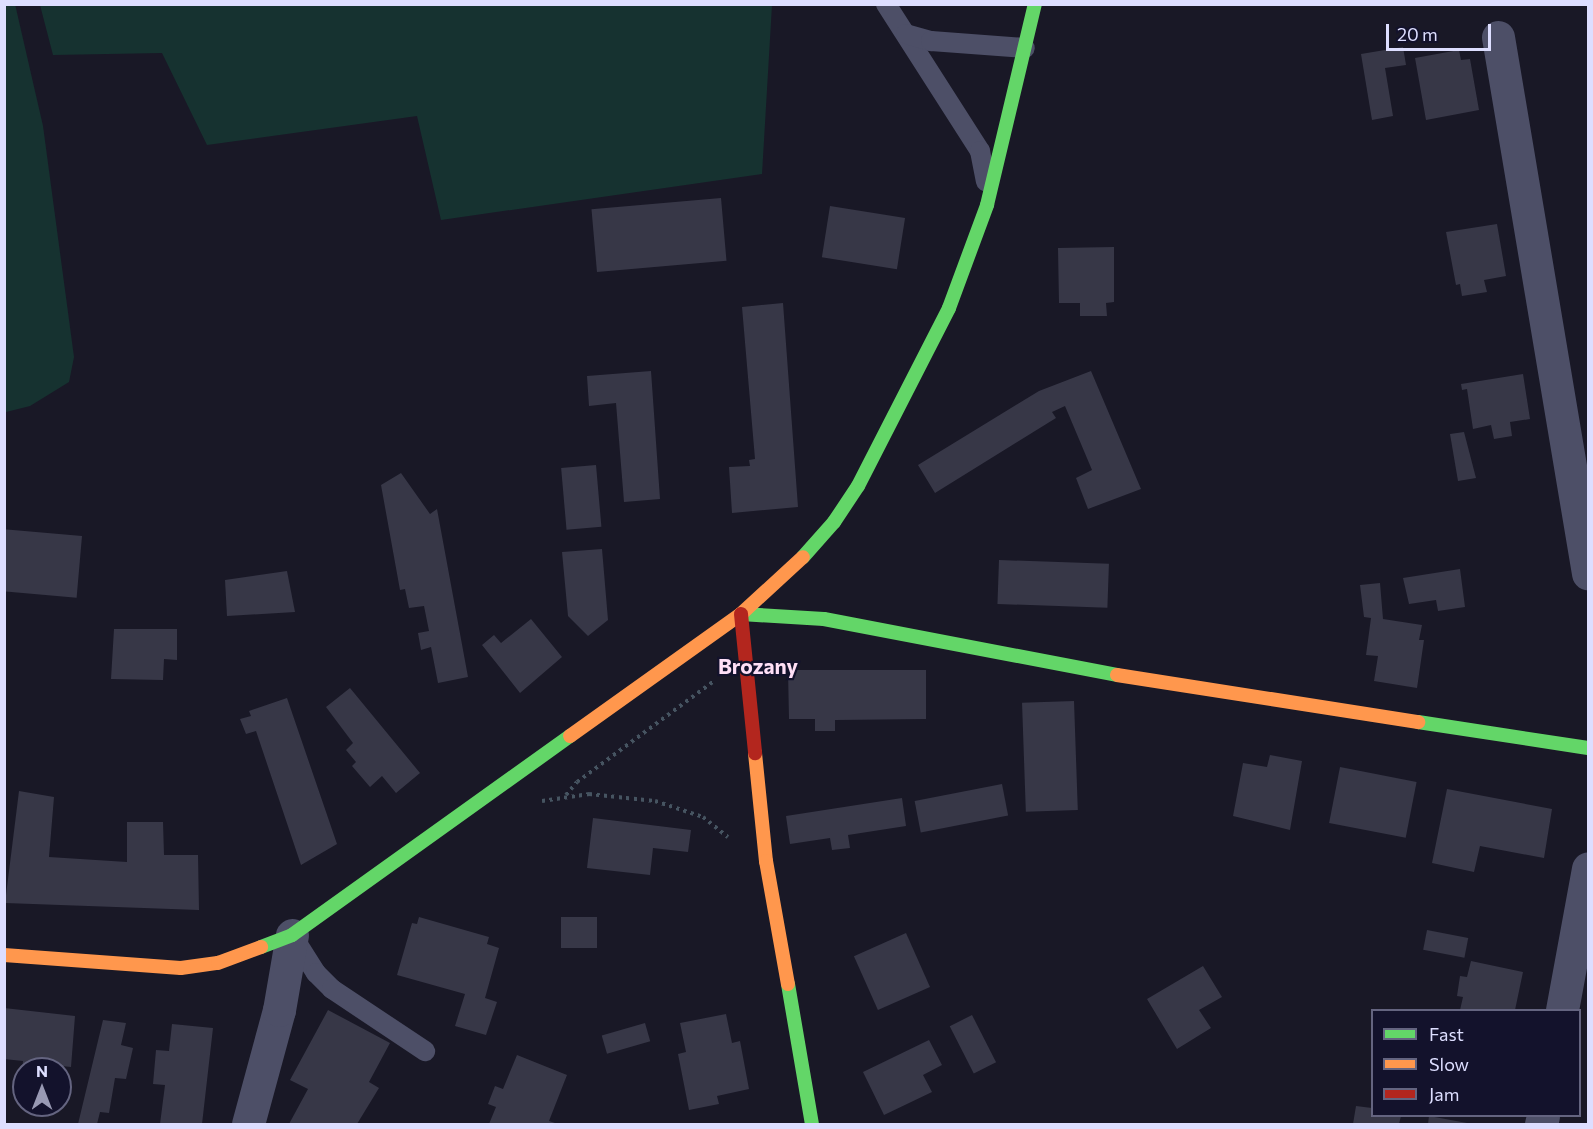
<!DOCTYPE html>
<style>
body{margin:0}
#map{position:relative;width:1593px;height:1129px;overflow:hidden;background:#191826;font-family:Commissioner,sans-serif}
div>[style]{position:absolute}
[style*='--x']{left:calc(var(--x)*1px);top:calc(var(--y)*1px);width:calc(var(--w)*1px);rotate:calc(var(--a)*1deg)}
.green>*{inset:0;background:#163230}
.building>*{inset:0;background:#373747;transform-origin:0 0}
.path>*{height:4px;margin-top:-2px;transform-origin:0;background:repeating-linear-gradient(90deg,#465461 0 3px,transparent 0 7.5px)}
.lane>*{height:20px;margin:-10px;padding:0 10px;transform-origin:10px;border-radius:10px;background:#4d4f67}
.street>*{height:33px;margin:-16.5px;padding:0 16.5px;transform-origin:16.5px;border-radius:16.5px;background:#4d4f67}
.fast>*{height:14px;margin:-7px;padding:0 7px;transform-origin:7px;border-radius:7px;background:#63d668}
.slow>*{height:14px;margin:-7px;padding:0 7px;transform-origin:7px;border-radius:7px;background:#ff974d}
.jam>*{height:14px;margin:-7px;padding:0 7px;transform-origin:7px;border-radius:7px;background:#b3261e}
span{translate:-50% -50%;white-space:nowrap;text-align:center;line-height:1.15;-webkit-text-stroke:4.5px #13122c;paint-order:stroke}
.quarter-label{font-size:21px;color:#ffdff7;font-weight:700}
.frame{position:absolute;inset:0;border:6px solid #dddeff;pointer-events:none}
.legend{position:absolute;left:1371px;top:1009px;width:210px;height:108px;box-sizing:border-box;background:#13122c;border:2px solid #646480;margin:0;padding:8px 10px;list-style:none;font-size:18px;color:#dddeff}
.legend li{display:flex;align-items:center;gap:12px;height:30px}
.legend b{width:30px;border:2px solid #646480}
.north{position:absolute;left:12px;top:1057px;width:60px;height:60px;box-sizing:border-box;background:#13122c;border:2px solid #646480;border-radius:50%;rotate:0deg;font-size:16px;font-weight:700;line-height:24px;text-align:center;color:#dddeff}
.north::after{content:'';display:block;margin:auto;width:21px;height:27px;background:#9899b3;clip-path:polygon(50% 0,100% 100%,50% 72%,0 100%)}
.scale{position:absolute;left:1386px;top:24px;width:105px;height:27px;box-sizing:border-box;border:3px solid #dddeff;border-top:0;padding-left:8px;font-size:18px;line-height:21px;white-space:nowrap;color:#dddeff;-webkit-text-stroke:4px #13122c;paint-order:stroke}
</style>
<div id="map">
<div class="green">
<div style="clip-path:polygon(15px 4px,43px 126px,74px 357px,69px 382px,30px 406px,6px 412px,4px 5px)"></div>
<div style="clip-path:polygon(40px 5px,772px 5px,762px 174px,441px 220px,417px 116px,207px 145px,162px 53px,53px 55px)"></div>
</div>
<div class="building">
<div style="clip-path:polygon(1403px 47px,1406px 65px,1385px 68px,1393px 116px,1372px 120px,1361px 54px)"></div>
<div style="clip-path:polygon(1459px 50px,1461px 60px,1470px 59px,1479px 110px,1426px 120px,1415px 58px)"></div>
<div style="left:721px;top:198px;width:63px;height:130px;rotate:85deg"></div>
<div style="left:830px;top:206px;width:76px;height:52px;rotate:9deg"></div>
<div style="clip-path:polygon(1497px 224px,1506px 276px,1484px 280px,1487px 292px,1462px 296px,1460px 284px,1456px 285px,1446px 232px)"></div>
<div style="clip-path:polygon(1114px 247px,1114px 302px,1106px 303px,1107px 316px,1080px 316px,1080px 303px,1059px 303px,1058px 248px)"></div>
<div style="clip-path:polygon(783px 303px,798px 507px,732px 513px,729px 467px,750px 466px,749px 460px,755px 459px,742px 307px)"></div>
<div style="clip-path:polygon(651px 371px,660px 499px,624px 502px,616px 403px,589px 406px,587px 376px)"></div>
<div style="clip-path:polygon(1091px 371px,1141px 489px,1088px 509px,1076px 478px,1092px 470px,1065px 406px,1052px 412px,1056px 418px,935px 493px,918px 465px,1039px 391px)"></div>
<div style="clip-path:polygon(1523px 374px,1530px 419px,1510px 422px,1512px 436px,1494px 439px,1491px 425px,1473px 429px,1467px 389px,1462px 390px,1461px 384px)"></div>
<div style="clip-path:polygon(1464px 432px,1476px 478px,1458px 481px,1450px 434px)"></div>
<div style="left:596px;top:465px;width:62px;height:35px;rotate:85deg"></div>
<div style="clip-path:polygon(401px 473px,430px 514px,437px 509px,468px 677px,438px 683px,431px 647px,421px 650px,418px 633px,429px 631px,424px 606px,409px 608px,405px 589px,400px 590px,381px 485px)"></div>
<div style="left:82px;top:536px;width:62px;height:78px;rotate:95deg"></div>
<div style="clip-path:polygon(602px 549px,608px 620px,588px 636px,568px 616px,562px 552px)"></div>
<div style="left:999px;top:560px;width:110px;height:44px;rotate:2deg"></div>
<div style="clip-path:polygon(1460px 569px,1465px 607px,1438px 611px,1436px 600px,1409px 604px,1403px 578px)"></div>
<div style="clip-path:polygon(287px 571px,295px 612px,227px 616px,225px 580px)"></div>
<div style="clip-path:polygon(1380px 583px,1383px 619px,1422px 625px,1419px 640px,1424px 640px,1417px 688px,1374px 681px,1378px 656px,1366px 655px,1371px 618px,1364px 617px,1360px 585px)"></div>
<div style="clip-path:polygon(531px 619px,562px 657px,520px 693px,482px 645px,494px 635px,501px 643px)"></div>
<div style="clip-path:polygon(114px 629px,177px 629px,177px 660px,164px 659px,163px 680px,111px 679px)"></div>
<div style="clip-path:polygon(788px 670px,926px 670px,926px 719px,835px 720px,835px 731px,815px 731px,815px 719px,789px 719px)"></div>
<div style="clip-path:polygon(350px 688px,420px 773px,396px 793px,382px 776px,370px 787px,352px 766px,356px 762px,346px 750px,353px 743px,326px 707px)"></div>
<div style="clip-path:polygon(287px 698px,337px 844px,301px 865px,256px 731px,246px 734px,240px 719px,251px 716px,249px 711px)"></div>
<div style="left:1074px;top:701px;width:109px;height:52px;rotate:88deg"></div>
<div style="clip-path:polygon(1270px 755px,1302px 761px,1290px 830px,1233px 816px,1243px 763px,1267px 767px)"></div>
<div style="left:1340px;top:767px;width:78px;height:57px;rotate:11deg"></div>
<div style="left:1002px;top:784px;width:32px;height:89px;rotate:79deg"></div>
<div style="clip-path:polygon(1447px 789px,1552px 809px,1544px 858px,1480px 846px,1474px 872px,1432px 863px)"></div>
<div style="clip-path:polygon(19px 791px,54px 797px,49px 857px,127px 862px,127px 822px,163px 822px,164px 855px,198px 855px,199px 910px,5px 903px)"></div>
<div style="clip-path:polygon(902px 798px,906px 826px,848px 835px,850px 848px,832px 850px,830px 838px,790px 844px,786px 816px)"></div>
<div style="clip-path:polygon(593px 818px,691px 830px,688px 852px,653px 848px,650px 875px,587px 868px)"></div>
<div style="clip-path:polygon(419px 917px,489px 937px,487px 944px,499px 948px,485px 998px,497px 1002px,486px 1035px,455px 1026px,465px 994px,397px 975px,412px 923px,417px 924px)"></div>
<div style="left:597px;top:917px;width:31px;height:36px;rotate:90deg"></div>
<div style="left:1427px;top:930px;width:42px;height:20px;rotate:11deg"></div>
<div style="left:906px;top:933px;width:59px;height:57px;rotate:66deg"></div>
<div style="clip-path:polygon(1471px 961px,1523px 972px,1515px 1010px,1460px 1010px,1463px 997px,1457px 996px,1460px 976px,1467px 977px)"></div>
<div style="clip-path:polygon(1203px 966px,1222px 997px,1199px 1010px,1211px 1028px,1177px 1049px,1147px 999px)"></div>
<div style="clip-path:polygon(4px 1008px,75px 1016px,71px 1067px,42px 1064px,42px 1069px,22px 1071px,23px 1061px,4px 1059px)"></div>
<div style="clip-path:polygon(328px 1010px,390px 1043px,369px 1082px,379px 1088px,357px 1124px,289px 1124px,308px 1089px,290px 1080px)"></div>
<div style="clip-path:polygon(726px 1014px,732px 1043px,740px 1041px,749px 1089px,717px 1096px,719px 1104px,689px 1110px,678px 1054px,686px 1052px,680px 1023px)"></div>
<div style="left:972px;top:1015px;width:53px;height:25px;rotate:63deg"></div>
<div style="clip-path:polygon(103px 1020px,126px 1023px,121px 1045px,133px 1048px,126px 1079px,115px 1078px,109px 1113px,100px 1112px,97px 1124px,78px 1124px)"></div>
<div style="left:645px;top:1023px;width:19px;height:45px;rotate:74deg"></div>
<div style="clip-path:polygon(172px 1024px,213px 1028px,202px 1124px,160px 1124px,165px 1085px,153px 1084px,156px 1050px,169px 1051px)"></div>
<div style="clip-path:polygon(929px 1040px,942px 1065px,923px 1075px,932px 1092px,884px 1115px,863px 1072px)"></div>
<div style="clip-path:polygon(517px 1055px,567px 1075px,549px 1121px,558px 1124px,489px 1124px,496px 1107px,488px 1104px,495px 1086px,503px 1089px)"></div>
<div style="clip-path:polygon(1356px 1106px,1372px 1108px,1372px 1116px,1401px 1116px,1399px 1124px,1353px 1124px)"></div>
<div style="clip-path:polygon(1429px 1116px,1467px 1123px,1467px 1124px,1428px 1124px)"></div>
</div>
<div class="path">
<div style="--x:566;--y:795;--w:17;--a:-50"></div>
<div style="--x:577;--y:782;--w:170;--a:-36.4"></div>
<div style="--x:542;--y:801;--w:48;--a:-8.5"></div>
<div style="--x:589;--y:794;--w:66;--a:6.1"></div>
<div style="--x:655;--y:801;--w:51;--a:18.4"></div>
<div style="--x:703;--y:817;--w:32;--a:39"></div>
</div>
<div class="lane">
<div style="--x:886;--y:4;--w:174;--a:57.4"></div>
<div style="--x:980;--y:151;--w:31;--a:79"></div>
<div style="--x:906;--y:34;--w:26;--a:16"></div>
<div style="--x:931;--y:41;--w:94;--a:4.3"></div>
<div style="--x:292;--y:935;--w:45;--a:57.7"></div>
<div style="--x:316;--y:973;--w:23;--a:45"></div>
<div style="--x:332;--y:989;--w:112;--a:33.7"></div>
</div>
<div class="street">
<div style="--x:1498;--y:37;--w:544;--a:80.47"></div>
<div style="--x:1562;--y:1010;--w:144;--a:-79.6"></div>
<div style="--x:248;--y:1124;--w:118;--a:-74.8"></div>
<div style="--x:279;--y:1010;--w:76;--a:-80.2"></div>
<div style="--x:1541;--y:1124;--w:8;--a:-76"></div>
</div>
<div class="fast">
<div style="--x:803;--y:557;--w:47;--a:-48.5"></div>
<div style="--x:834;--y:522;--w:43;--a:-56.3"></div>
<div style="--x:858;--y:486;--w:200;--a:-62.9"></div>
<div style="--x:949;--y:308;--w:110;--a:-69.7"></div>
<div style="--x:987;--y:205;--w:207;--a:-76.6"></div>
<div style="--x:741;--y:614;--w:83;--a:3.4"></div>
<div style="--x:824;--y:619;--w:298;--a:10.8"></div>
<div style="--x:1418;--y:722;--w:172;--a:8.7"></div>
<div style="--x:261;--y:947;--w:33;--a:-21"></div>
<div style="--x:292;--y:935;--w:342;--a:-35.6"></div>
<div style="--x:788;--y:984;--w:142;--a:80.3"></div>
</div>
<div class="slow">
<div style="--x:1117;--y:675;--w:305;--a:8.9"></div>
<div style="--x:570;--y:736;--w:210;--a:-35.5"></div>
<div style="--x:741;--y:614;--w:84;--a:-42.6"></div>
<div style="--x:755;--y:753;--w:109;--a:84.2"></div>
<div style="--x:766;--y:861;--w:125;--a:79.9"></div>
<div style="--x:4;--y:955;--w:177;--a:4.2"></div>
<div style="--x:181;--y:968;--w:37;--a:-8"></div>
<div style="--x:218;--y:963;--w:46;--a:-20.4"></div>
</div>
<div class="jam">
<div style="--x:741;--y:614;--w:140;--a:84.2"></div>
</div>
<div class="quarter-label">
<span style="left:758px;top:666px">Brozany</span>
</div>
<div class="frame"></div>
<ul class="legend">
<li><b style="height:8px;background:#63d668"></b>Fast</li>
<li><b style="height:8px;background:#ff974d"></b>Slow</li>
<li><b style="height:8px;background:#b3261e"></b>Jam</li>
</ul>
<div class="north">N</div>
<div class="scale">20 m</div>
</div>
